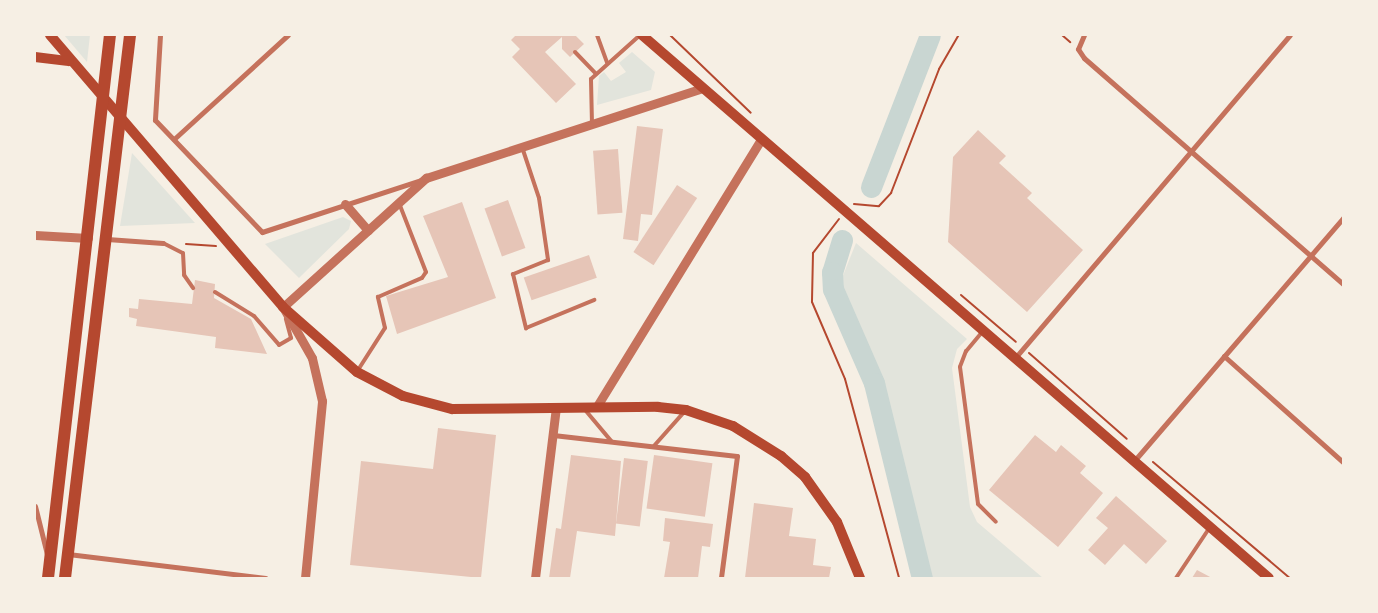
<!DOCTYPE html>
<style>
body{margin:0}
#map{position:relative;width:1378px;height:613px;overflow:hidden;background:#f6efe4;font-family:Overpass,sans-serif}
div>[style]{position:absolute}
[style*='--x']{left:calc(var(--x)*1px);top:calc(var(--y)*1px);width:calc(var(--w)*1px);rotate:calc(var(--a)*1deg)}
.green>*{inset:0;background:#e2e4dc}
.river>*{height:21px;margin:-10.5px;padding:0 10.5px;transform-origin:10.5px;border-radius:10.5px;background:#c9d6d2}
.building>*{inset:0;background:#e6c5b7;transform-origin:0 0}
.path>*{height:2px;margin:-1px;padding:0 1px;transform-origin:1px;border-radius:1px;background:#b5482f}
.service>*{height:4px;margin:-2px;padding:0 2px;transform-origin:2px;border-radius:2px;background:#c5725c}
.minor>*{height:5px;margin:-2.5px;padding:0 2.5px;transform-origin:2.5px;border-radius:2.5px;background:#c5725c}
.tertiary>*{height:9px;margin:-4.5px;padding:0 4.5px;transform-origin:4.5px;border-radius:4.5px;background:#c5725c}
.secondary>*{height:10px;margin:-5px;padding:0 5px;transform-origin:5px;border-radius:5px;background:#b5482f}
.trunk>*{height:12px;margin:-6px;padding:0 6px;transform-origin:6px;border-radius:6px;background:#b5482f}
span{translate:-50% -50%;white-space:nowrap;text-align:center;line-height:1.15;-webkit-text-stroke:5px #f6efe4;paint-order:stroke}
.frame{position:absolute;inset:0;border:36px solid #f6efe4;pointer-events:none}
</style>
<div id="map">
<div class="green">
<div style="clip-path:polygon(64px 35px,90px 35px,87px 62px)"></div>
<div style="clip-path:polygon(632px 52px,655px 72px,651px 90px,597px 105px,599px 76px,604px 72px,611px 81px,626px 72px,619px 63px)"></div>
<div style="clip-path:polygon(132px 153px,195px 223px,120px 226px)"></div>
<div style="clip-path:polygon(343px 217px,351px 221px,349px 229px,299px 278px,265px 244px)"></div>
<div style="clip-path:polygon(856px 243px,967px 339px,957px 349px,952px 368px,970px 507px,977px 522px,1043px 578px,929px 578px,880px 384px,840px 296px,842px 278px)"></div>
</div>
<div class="river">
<div style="--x:871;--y:187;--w:163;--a:-68.8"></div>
<div style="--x:842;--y:240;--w:34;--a:107"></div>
<div style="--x:832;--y:272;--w:17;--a:87"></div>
<div style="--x:833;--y:289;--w:103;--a:66.4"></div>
<div style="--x:874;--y:383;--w:201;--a:76.2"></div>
</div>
<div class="building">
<div style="clip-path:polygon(516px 35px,575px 35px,584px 44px,570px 57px,562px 49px,562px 37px,545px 52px,576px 84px,556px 103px,512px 57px,520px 49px,511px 40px)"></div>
<div style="clip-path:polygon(637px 126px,663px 129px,652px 215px,641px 214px,638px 241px,623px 239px)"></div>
<div style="clip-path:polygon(978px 130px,1006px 156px,999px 163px,1032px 193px,1027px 198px,1083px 250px,1027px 312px,948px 242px,953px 157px)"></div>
<div style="left:618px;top:149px;width:64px;height:25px;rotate:86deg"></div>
<div style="left:677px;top:185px;width:24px;height:80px;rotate:33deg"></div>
<div style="left:508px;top:200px;width:51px;height:25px;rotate:70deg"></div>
<div style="clip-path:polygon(462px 202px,496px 298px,397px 334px,386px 296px,448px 277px,423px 216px)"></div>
<div style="left:589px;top:255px;width:24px;height:69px;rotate:71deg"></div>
<div style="clip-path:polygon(195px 280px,215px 284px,214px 298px,251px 319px,267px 354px,215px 348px,216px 337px,136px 326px,137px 319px,129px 317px,129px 308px,138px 309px,139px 299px,192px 304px)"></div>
<div style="clip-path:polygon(438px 428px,496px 435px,481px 578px,350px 565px,361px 461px,433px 469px)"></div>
<div style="clip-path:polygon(1035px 435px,1056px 452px,1061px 445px,1086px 466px,1080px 473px,1103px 493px,1058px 547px,989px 490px)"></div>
<div style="clip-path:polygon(571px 455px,621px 461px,615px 536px,577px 531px,570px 578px,549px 578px,556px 528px,561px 529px)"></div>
<div style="left:654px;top:455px;width:59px;height:54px;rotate:8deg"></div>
<div style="left:624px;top:458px;width:24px;height:66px;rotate:7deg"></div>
<div style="clip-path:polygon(1116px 496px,1167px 541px,1146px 564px,1124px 544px,1105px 565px,1088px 550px,1108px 528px,1096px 518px)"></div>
<div style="clip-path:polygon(754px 503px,793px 508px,789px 536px,816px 539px,813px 565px,831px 567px,829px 578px,745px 578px)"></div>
<div style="clip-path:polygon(665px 518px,713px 524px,710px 547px,702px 546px,698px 578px,664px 578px,670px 542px,663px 541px)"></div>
<div style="clip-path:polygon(1197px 570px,1212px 578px,1192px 578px)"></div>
</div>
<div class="path">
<div style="--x:670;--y:35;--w:112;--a:43.9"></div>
<div style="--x:1062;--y:35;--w:11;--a:41"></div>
<div style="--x:854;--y:204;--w:25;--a:5"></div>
<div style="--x:879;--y:206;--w:18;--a:-47"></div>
<div style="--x:891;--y:193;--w:133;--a:-68.8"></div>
<div style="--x:939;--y:69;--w:39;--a:-60"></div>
<div style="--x:839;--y:219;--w:43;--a:127.4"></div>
<div style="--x:813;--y:253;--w:49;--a:91.2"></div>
<div style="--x:812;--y:302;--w:84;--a:66.8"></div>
<div style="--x:845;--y:379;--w:206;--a:74.8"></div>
<div style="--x:186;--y:244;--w:30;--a:4"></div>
<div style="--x:961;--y:295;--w:72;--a:40.5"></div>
<div style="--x:1029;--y:353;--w:130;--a:41.3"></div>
<div style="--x:1153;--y:462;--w:180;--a:40.3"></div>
</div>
<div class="service">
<div style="--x:597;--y:35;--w:30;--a:70"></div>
<div style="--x:575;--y:52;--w:30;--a:46"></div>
<div style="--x:592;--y:124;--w:45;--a:-91.3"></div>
<div style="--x:591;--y:79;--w:66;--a:-41.9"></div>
<div style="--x:522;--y:147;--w:54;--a:71.6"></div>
<div style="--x:539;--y:198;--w:63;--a:81.7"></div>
<div style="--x:548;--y:260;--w:38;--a:158"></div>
<div style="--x:513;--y:274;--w:56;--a:76.5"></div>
<div style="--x:526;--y:328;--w:74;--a:-22.4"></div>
<div style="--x:163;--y:243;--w:22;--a:27"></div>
<div style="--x:183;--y:253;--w:22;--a:87"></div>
<div style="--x:184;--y:275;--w:16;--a:55"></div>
<div style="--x:215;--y:292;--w:46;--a:31.6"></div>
<div style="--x:254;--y:316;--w:38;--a:49"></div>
<div style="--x:279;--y:345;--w:14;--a:-30"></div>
<div style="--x:291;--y:338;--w:20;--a:-105"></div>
<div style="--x:983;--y:331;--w:26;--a:130"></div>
<div style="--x:966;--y:351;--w:17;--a:111"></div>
<div style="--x:960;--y:367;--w:138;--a:82.5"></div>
<div style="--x:978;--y:504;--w:25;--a:45"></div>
<div style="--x:358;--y:370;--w:50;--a:-57.3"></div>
<div style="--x:385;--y:328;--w:32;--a:-103"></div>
<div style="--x:378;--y:297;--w:48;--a:-23.4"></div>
<div style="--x:422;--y:278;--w:7;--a:-56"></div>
<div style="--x:426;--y:272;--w:74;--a:-111.4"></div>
<div style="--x:586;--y:411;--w:40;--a:50"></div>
<div style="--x:653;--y:447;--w:48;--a:-48.4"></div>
<div style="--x:1176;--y:578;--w:61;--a:-56.3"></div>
</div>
<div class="minor">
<div style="--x:160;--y:35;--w:85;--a:93.4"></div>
<div style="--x:155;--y:120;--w:155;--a:46.3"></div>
<div style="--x:262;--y:232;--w:167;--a:-18.1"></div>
<div style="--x:1084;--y:35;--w:15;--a:113"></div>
<div style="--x:1078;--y:49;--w:11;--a:56"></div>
<div style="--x:1084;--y:58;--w:344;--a:41.1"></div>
<div style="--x:174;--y:139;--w:154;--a:-42.4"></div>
<div style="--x:107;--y:239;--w:56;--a:4.1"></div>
<div style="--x:1224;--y:356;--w:159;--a:41.7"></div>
<div style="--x:1015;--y:358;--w:424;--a:-49.6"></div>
<div style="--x:553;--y:435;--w:185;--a:6.5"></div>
<div style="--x:737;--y:456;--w:123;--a:97.5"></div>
<div style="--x:1134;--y:461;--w:321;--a:-49.3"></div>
<div style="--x:35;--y:506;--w:49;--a:76"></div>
<div style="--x:68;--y:554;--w:199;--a:6.9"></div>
</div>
<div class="tertiary">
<div style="--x:345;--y:204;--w:35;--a:49"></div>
<div style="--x:35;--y:235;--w:53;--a:3.2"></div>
<div style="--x:597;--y:406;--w:313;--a:-58.4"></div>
<div style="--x:305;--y:578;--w:178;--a:-84.5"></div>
<div style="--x:322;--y:401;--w:44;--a:-103.1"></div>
<div style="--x:312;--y:358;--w:59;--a:-119.6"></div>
<div style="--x:283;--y:307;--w:193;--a:-42.1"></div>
<div style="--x:426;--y:178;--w:291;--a:-18"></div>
<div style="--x:535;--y:578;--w:171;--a:-83"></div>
</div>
<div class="secondary">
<div style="--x:50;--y:35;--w:358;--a:49.4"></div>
<div style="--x:283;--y:307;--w:98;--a:41.3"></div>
<div style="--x:357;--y:372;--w:52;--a:27.6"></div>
<div style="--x:403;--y:396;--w:51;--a:14.9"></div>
<div style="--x:452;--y:409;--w:206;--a:-0.6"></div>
<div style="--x:658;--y:407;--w:28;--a:6"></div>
<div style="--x:686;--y:410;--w:50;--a:18.8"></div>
<div style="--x:733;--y:426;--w:57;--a:32"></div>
<div style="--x:781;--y:456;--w:32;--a:41"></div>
<div style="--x:805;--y:477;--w:55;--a:54.6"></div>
<div style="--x:837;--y:522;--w:61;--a:67.7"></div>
<div style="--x:642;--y:35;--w:829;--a:40.89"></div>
<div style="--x:35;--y:57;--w:34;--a:7"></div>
</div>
<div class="trunk">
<div style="--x:48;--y:578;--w:547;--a:-83.49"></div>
<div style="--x:65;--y:578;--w:547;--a:-83.17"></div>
</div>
<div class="frame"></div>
</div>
